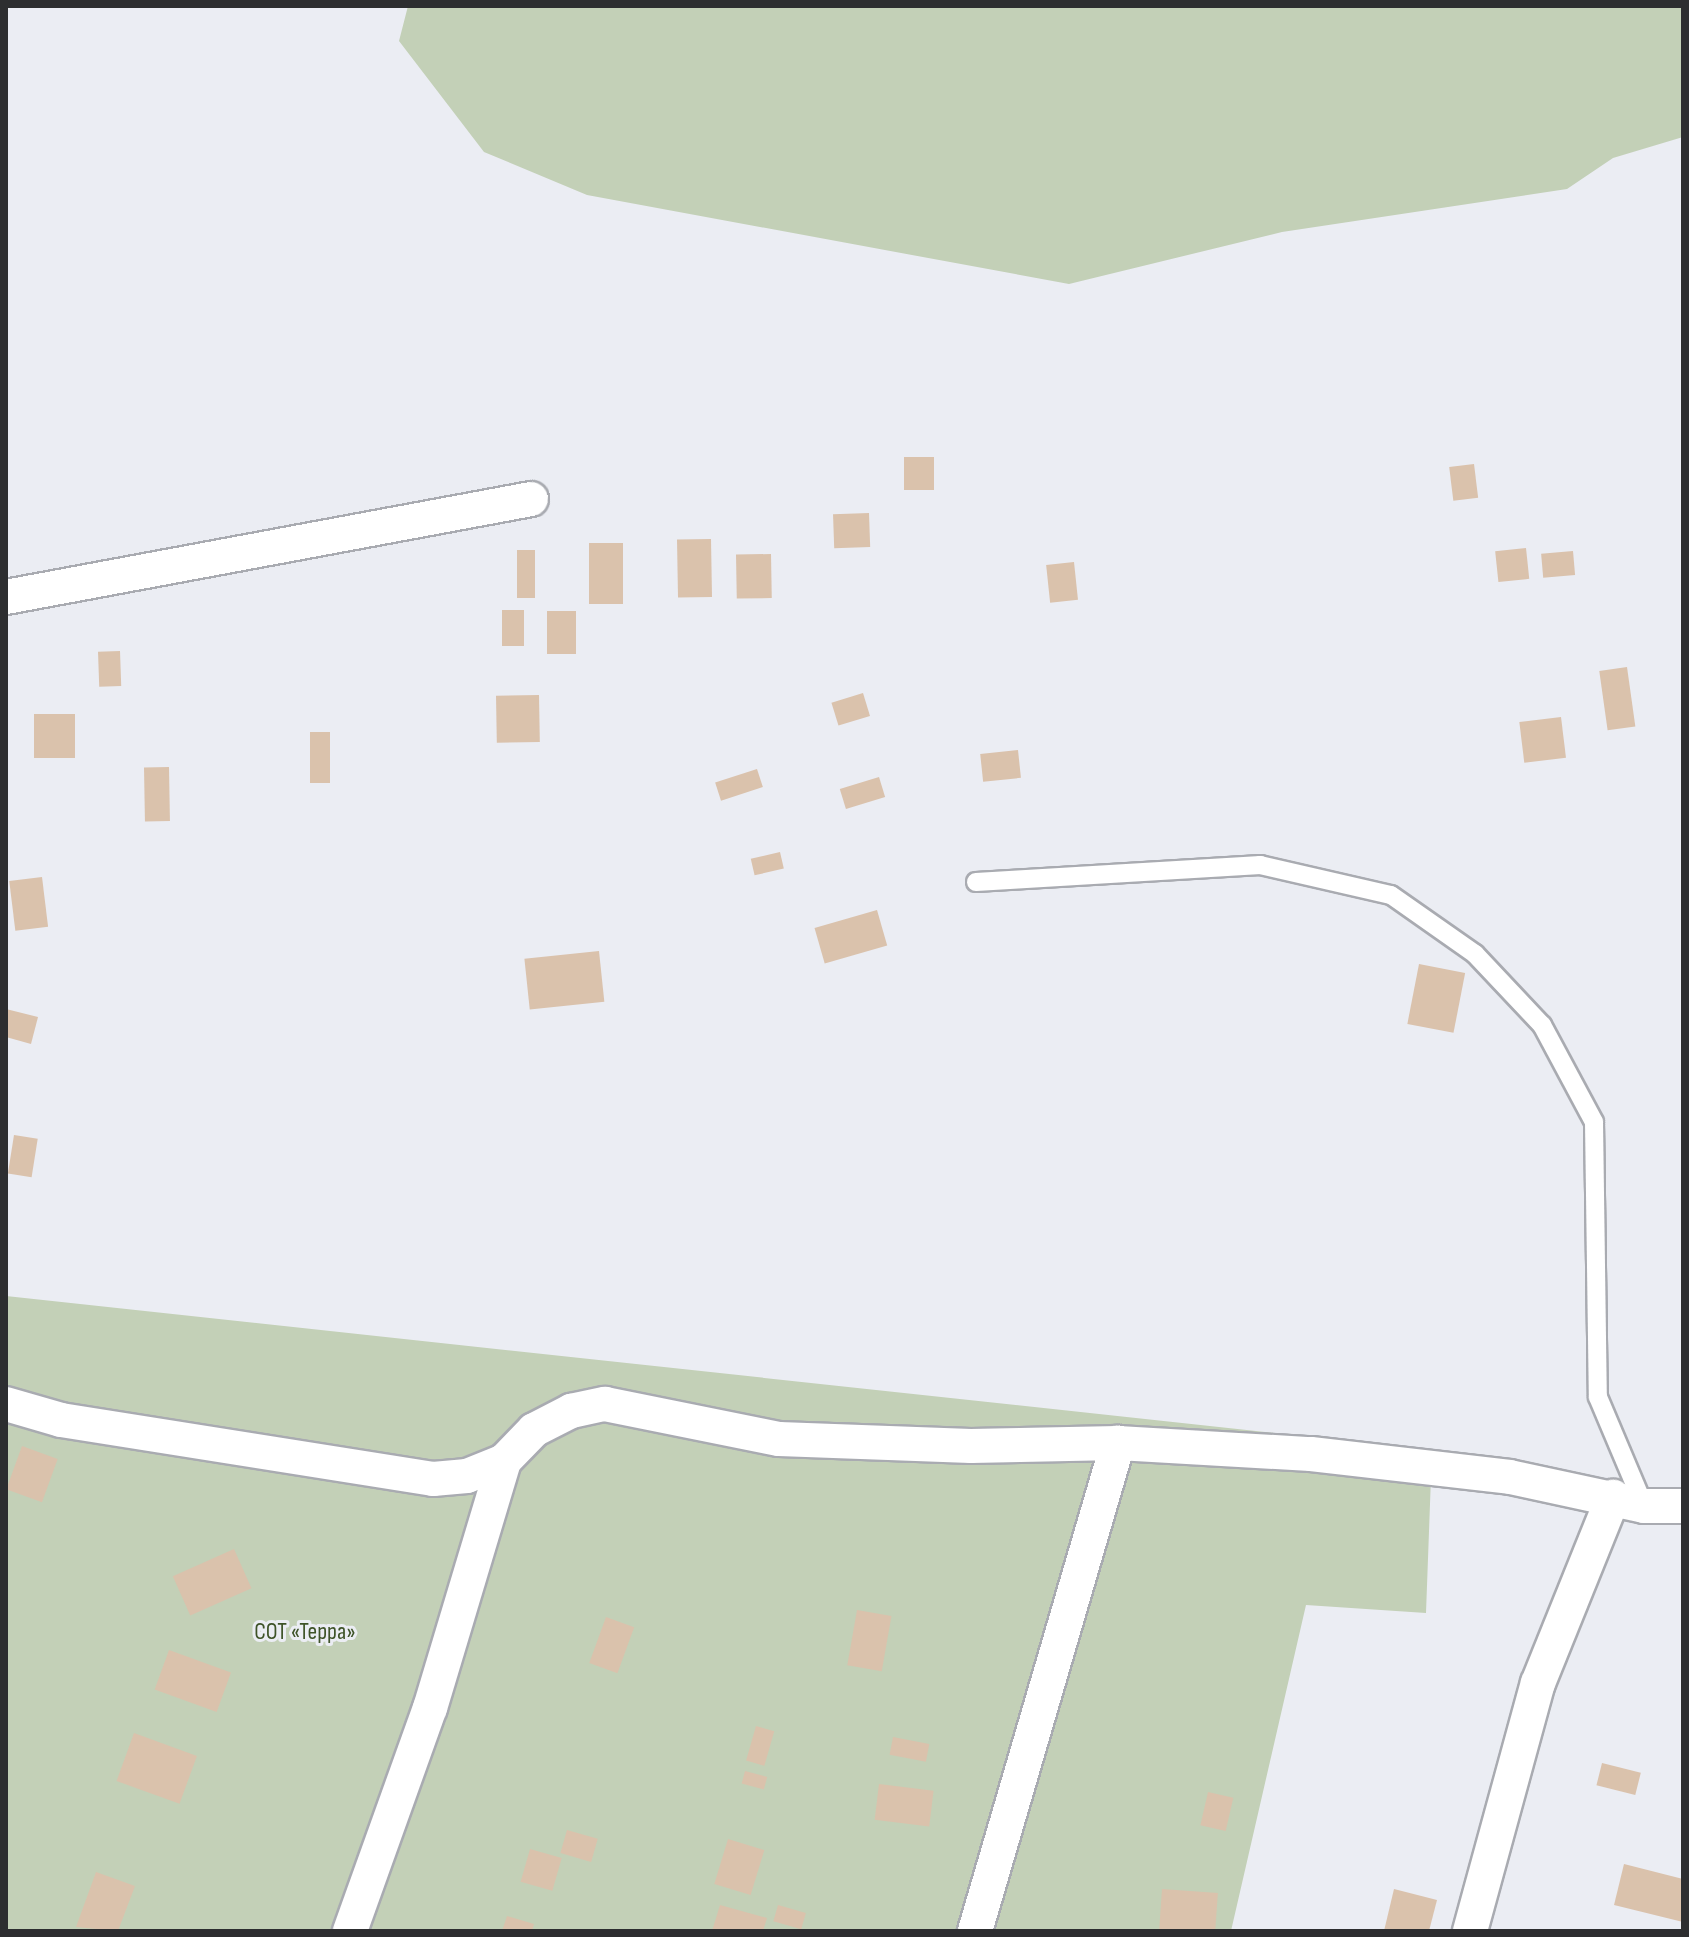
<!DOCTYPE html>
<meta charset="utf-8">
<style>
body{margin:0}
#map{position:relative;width:1689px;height:1937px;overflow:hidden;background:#ebedf3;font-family:"Sofia Sans Condensed",sans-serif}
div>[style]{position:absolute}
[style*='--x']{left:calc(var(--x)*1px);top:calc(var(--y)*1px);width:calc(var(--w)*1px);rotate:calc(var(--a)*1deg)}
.green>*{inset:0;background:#c3d0b7}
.building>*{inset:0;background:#dac2ac;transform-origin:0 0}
.roads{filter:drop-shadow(2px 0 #a9abb1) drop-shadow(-2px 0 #a9abb1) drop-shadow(0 2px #a9abb1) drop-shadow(0 -2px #a9abb1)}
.service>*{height:18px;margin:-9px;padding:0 9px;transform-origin:9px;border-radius:9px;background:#fff}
.minor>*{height:34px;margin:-17px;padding:0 17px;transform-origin:17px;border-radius:17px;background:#fff}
span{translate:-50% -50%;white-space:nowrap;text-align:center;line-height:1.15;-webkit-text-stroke:6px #ebedf3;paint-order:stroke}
.park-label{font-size:24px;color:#3e5328}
.frame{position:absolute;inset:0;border:8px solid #2d2e30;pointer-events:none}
</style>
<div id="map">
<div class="green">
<div style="clip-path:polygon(408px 6px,1683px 6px,1683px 137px,1613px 158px,1567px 189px,1282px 232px,1069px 284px,587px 195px,484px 152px,399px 41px)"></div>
<div style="clip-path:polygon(6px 1296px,1432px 1450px,1426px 1613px,1306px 1605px,1231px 1931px,6px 1931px)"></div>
</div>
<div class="building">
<div style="left:934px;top:457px;width:33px;height:30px;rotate:90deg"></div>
<div style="left:1474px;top:464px;width:34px;height:25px;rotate:83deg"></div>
<div style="left:869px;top:513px;width:34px;height:36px;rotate:88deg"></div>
<div style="left:711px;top:539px;width:58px;height:34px;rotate:89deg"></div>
<div style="left:589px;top:543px;width:34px;height:61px"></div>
<div style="left:1526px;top:548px;width:31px;height:31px;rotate:84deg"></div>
<div style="left:517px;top:550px;width:18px;height:48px"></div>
<div style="left:1573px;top:551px;width:24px;height:32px;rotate:85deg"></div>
<div style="left:771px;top:554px;width:44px;height:35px;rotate:89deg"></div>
<div style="left:1074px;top:562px;width:38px;height:28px;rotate:84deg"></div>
<div style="left:502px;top:610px;width:22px;height:36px"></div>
<div style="left:547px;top:611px;width:29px;height:43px"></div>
<div style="left:120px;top:651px;width:35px;height:22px;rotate:88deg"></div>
<div style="left:1627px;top:667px;width:60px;height:28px;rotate:82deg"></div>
<div style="left:863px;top:693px;width:24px;height:33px;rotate:73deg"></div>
<div style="left:539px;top:695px;width:47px;height:43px;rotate:89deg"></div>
<div style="left:34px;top:714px;width:41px;height:44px"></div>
<div style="left:1561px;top:717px;width:41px;height:42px;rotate:83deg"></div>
<div style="left:310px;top:732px;width:20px;height:51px"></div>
<div style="left:1018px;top:750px;width:28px;height:38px;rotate:84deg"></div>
<div style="left:169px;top:767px;width:54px;height:25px;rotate:89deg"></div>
<div style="left:757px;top:769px;width:19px;height:44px;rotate:72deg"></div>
<div style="left:879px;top:777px;width:21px;height:41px;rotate:73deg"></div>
<div style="left:780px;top:852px;width:17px;height:30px;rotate:77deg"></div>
<div style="left:42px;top:877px;width:50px;height:33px;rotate:83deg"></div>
<div style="left:877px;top:910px;width:37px;height:65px;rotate:74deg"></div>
<div style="left:599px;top:951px;width:51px;height:75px;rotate:84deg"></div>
<div style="left:1419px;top:964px;width:47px;height:61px;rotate:11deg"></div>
<div style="clip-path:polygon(6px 1009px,38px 1017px,31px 1044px,6px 1037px)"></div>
<div style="left:14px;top:1135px;width:24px;height:39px;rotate:9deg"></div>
<div style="left:22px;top:1446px;width:38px;height:46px;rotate:20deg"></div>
<div style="left:234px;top:1549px;width:43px;height:67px;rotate:66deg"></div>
<div style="left:857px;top:1610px;width:35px;height:56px;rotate:10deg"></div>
<div style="left:606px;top:1617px;width:30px;height:49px;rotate:20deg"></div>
<div style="left:169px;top:1650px;width:66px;height:42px;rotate:20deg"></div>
<div style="left:756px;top:1726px;width:19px;height:36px;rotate:16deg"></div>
<div style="left:134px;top:1733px;width:67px;height:51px;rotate:20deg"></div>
<div style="left:893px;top:1737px;width:37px;height:18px;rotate:11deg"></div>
<div style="left:1602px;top:1763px;width:40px;height:23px;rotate:14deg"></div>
<div style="left:745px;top:1771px;width:23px;height:13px;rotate:15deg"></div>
<div style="left:879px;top:1784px;width:55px;height:36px;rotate:7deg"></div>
<div style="left:1208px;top:1792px;width:26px;height:34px;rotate:13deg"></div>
<div style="left:567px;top:1830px;width:32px;height:24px;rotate:16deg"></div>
<div style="left:728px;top:1839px;width:38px;height:47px;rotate:17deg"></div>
<div style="left:530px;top:1849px;width:33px;height:34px;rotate:16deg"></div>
<div style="clip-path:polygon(1624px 1864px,1683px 1879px,1683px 1922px,1614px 1905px)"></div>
<div style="clip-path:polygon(96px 1872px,135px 1886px,118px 1931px,76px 1927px)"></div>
<div style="left:1162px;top:1889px;width:56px;height:42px;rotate:4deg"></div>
<div style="clip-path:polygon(1394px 1889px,1437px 1900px,1429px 1931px,1384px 1931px)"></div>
<div style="clip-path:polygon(720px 1905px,767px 1918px,763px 1931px,712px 1931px)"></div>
<div style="left:778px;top:1905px;width:29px;height:17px;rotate:16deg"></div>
<div style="clip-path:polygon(507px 1916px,534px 1924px,532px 1931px,502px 1931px)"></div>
</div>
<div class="roads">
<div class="service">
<div style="--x:976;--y:882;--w:285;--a:-3.4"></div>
<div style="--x:1260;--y:865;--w:134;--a:12.9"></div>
<div style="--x:1391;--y:895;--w:103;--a:35.1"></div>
<div style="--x:1475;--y:954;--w:98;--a:46.7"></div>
<div style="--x:1542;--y:1025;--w:110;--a:61.8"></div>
<div style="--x:1594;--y:1122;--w:275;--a:89.2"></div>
<div style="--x:1598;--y:1397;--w:118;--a:67.1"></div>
</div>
<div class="minor">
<div style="--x:6;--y:597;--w:534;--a:-10.57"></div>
<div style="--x:6;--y:1404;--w:57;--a:16.2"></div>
<div style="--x:61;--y:1420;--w:377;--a:9"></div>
<div style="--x:433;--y:1479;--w:34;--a:-5"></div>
<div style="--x:467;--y:1476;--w:40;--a:-22"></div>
<div style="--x:504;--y:1461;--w:43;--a:-45.9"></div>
<div style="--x:534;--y:1430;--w:42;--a:-27.2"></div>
<div style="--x:571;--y:1411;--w:35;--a:-12"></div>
<div style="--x:605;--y:1404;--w:177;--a:11.4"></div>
<div style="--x:779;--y:1439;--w:192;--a:2.1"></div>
<div style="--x:971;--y:1446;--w:147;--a:-1.2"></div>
<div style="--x:1118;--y:1443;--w:193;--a:3.3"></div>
<div style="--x:1311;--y:1454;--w:200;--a:6.6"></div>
<div style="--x:1510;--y:1477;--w:137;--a:12.2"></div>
<div style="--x:1644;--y:1506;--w:39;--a:0"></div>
<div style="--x:350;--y:1931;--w:237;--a:-70.3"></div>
<div style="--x:430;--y:1708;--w:258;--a:-73.3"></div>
<div style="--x:975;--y:1931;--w:509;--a:-73.67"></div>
<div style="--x:1470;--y:1931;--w:257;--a:-74.7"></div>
<div style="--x:1538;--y:1683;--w:201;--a:-68"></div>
</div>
</div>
<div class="park-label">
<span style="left:305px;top:1632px">СОТ «Терра»</span>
</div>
<div class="frame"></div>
</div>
